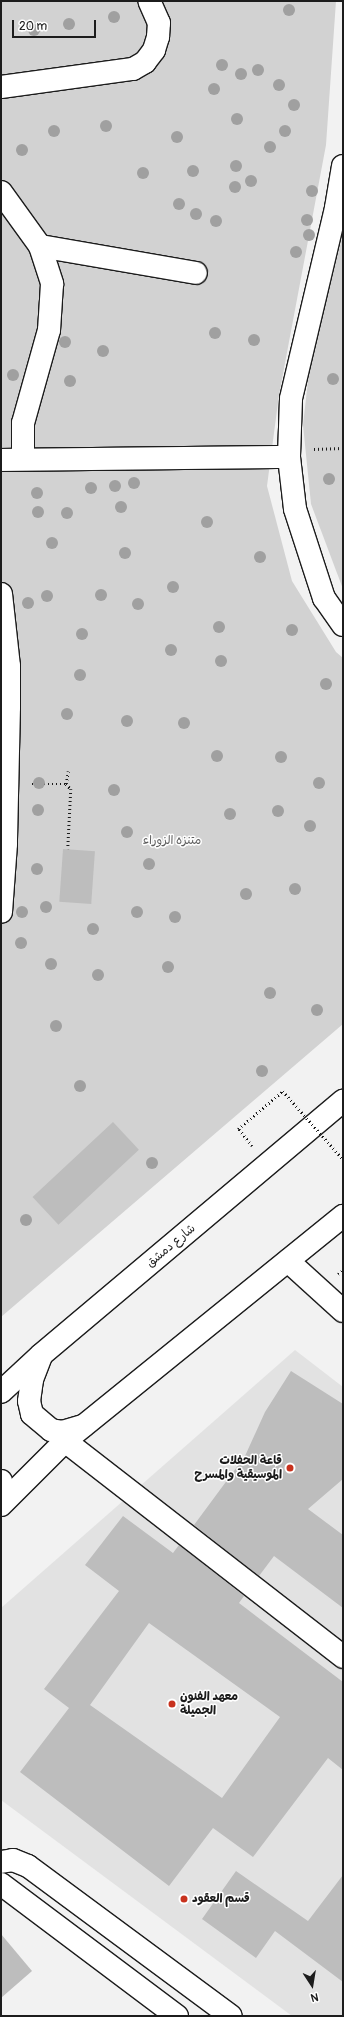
<!DOCTYPE html>
<meta charset="utf-8">
<style>
body{margin:0}
#map{position:relative;width:344px;height:2017px;overflow:hidden;background:#f2f2f2;font-family:Pangolin,"Playpen Sans Arabic",sans-serif}
div>[style]{position:absolute}
[style*='--x']{left:calc(var(--x)*1px);top:calc(var(--y)*1px);width:calc(var(--w)*1px);rotate:calc(var(--a)*1deg)}
.built>*{inset:0;background:#e2e2e2}
.green>*{inset:0;background:#d2d2d2}
.building>*{inset:0;background:#bdbdbd;transform-origin:0 0}
.path>*{height:2.5px;margin-top:-1.25px;transform-origin:0;background:repeating-linear-gradient(90deg,#1c1c1c 0 1px,transparent 0 4px)}
.roads{filter:drop-shadow(1px 0 #1c1c1c) drop-shadow(-1px 0 #1c1c1c) drop-shadow(0 1px #1c1c1c) drop-shadow(0 -1px #1c1c1c)}
.minor>*{height:22px;margin:-11px;padding:0 11px;transform-origin:11px;border-radius:11px;background:#fff}
.major>*{height:22px;margin:-11px;padding:0 11px;transform-origin:11px;border-radius:11px;background:#fff}
.path-bridge>*{height:2.5px;margin-top:-1.25px;transform-origin:0;background:repeating-linear-gradient(90deg,#1c1c1c 0 1px,transparent 0 4px)}
.trees>*{width:12px;height:12px;margin:-6px;border-radius:50%;background:#a0a0a0}
.dots>*{width:11px;height:11px;translate:-50% -50%;box-sizing:border-box;border:2px solid #fff;border-radius:50%}
span{translate:-50% -50%;white-space:nowrap;text-align:center;line-height:1.15;-webkit-text-stroke:3px #fff;paint-order:stroke}
.park-label{font-size:12px;color:#5c5c5c}
.street-label{font-size:12px;color:#1c1c1c}
.poi-label{font-size:12px;color:#1c1c1c;font-weight:700}
.right{translate:-100% -50%;text-align:right}
.left{translate:0 -50%;text-align:left}
.frame{position:absolute;inset:0;border:2px solid #1c1c1c;pointer-events:none}
.north{position:absolute;left:292px;top:1965px;width:40px;height:40px;-webkit-text-stroke:3px #fff;paint-order:stroke;rotate:168deg;font-size:11px;font-weight:700;line-height:16px;text-align:center;color:#1c1c1c}
.north::after{content:'';display:block;margin:auto;width:14px;height:18px;background:#1c1c1c;clip-path:polygon(50% 0,100% 100%,50% 72%,0 100%)}
.scale{position:absolute;left:12px;top:20px;width:84px;height:18px;box-sizing:border-box;border:2px solid #1c1c1c;border-top:0;padding-left:5px;font-size:12px;line-height:14px;white-space:nowrap;color:#1c1c1c;-webkit-text-stroke:3px #fff;paint-order:stroke}
</style>
<div id="map">
<div class="built">
<div style="clip-path:polygon(295px 1350px,343px 1387px,343px 2016px,292px 2016px,1px 1800px,1px 1608px)"></div>
</div>
<div class="green">
<div style="clip-path:polygon(1px 1px,336px 1px,326px 145px,279px 395px,267px 486px,292px 581px,336px 652px,343px 658px,343px 1024px,1px 1317px)"></div>
<div style="clip-path:polygon(343px 234px,343px 589px,311px 504px,303px 425px,310px 363px)"></div>
</div>
<div class="building">
<div style="left:63px;top:849px;width:32px;height:53px;rotate:4deg"></div>
<div style="left:113px;top:1122px;width:38px;height:110px;rotate:47deg"></div>
<div style="clip-path:polygon(291px 1371px,343px 1404px,343px 1479px,308px 1509px,343px 1535px,343px 1608px,274px 1556px,259px 1576px,194px 1525px,245px 1456px,265px 1412px)"></div>
<div style="clip-path:polygon(evenodd,123px 1516px,173px 1553px,179px 1545px,244px 1596px,239px 1603px,343px 1682px,343px 1770px,328px 1758px,253px 1857px,213px 1828px,169px 1886px,20px 1772px,69px 1708px,44px 1689px,119px 1591px,85px 1565px,123px 1516px,149px 1623px,280px 1717px,222px 1798px,90px 1705px,149px 1623px)"></div>
<div style="clip-path:polygon(236px 1871px,308px 1921px,343px 1875px,343px 1982px,275px 1931px,256px 1958px,202px 1919px)"></div>
<div style="clip-path:polygon(1px 1934px,32px 1971px,1px 1998px)"></div>
</div>
<div class="path">
<div style="--x:314;--y:449;--w:29;--a:-2"></div>
<div style="--x:32;--y:784;--w:34;--a:0"></div>
<div style="--x:66;--y:784;--w:7;--a:45"></div>
<div style="--x:71;--y:789;--w:60;--a:92.9"></div>
<div style="--x:66;--y:784;--w:13;--a:-81"></div>
<div style="--x:252;--y:1146;--w:22;--a:-129"></div>
<div style="--x:238;--y:1129;--w:59;--a:-40.2"></div>
<div style="--x:338;--y:1274;--w:6;--a:-39"></div>
</div>
<div class="roads">
<div class="minor">
<div style="--x:1;--y:87;--w:133;--a:-7.8"></div>
<div style="--x:133;--y:69;--w:14;--a:-30"></div>
<div style="--x:145;--y:62;--w:15;--a:-53"></div>
<div style="--x:154;--y:50;--w:14;--a:-73"></div>
<div style="--x:158;--y:37;--w:14;--a:-86"></div>
<div style="--x:159;--y:23;--w:24;--a:-114"></div>
<div style="--x:1;--y:192;--w:67;--a:54.2"></div>
<div style="--x:40;--y:246;--w:40;--a:72"></div>
<div style="--x:52;--y:284;--w:46;--a:93.7"></div>
<div style="--x:49;--y:330;--w:97;--a:105.6"></div>
<div style="--x:23;--y:423;--w:36;--a:90"></div>
<div style="--x:40;--y:246;--w:158;--a:9.8"></div>
<div style="--x:1;--y:460;--w:288;--a:-0.6"></div>
<div style="--x:1;--y:594;--w:72;--a:83.7"></div>
<div style="--x:9;--y:666;--w:41;--a:90"></div>
<div style="--x:9;--y:707;--w:137;--a:91.3"></div>
<div style="--x:6;--y:844;--w:68;--a:94.2"></div>
<div style="--x:288;--y:1261;--w:74;--a:42.3"></div>
<div style="--x:65;--y:1441;--w:352;--a:37.8"></div>
<div style="--x:1;--y:1862;--w:12;--a:-9"></div>
<div style="--x:13;--y:1860;--w:16;--a:22"></div>
<div style="--x:28;--y:1866;--w:252;--a:36.5"></div>
<div style="--x:1;--y:1884;--w:220;--a:36.9"></div>
</div>
<div class="major">
<div style="--x:343;--y:166;--w:43;--a:99.5"></div>
<div style="--x:336;--y:208;--w:196;--a:103.3"></div>
<div style="--x:291;--y:399;--w:58;--a:92"></div>
<div style="--x:289;--y:457;--w:52;--a:83.4"></div>
<div style="--x:295;--y:509;--w:94;--a:72"></div>
<div style="--x:324;--y:598;--w:33;--a:55"></div>
<div style="--x:41;--y:1356;--w:26;--a:111"></div>
<div style="--x:32;--y:1380;--w:21;--a:98"></div>
<div style="--x:29;--y:1401;--w:13;--a:77"></div>
<div style="--x:32;--y:1414;--w:25;--a:40"></div>
<div style="--x:51;--y:1430;--w:11;--a:10"></div>
<div style="--x:62;--y:1432;--w:22;--a:-16"></div>
<div style="--x:1;--y:1392;--w:54;--a:-42.8"></div>
<div style="--x:41;--y:1355;--w:395;--a:-40.1"></div>
<div style="--x:1;--y:1481;--w:2;--a:90"></div>
<div style="--x:1;--y:1505;--w:91;--a:-45"></div>
<div style="--x:65;--y:1441;--w:358;--a:-39"></div>
</div>
</div>
<div class="path-bridge">
<div style="--x:283;--y:1091;--w:91;--a:48.6"></div>
</div>
<div class="trees">
<div style="left:289px;top:10px"></div>
<div style="left:114px;top:17px"></div>
<div style="left:69px;top:24px"></div>
<div style="left:34px;top:30px"></div>
<div style="left:222px;top:65px"></div>
<div style="left:258px;top:70px"></div>
<div style="left:241px;top:74px"></div>
<div style="left:279px;top:85px"></div>
<div style="left:214px;top:89px"></div>
<div style="left:294px;top:105px"></div>
<div style="left:237px;top:119px"></div>
<div style="left:106px;top:126px"></div>
<div style="left:54px;top:131px"></div>
<div style="left:285px;top:131px"></div>
<div style="left:177px;top:137px"></div>
<div style="left:270px;top:147px"></div>
<div style="left:22px;top:150px"></div>
<div style="left:236px;top:166px"></div>
<div style="left:193px;top:171px"></div>
<div style="left:143px;top:173px"></div>
<div style="left:251px;top:181px"></div>
<div style="left:235px;top:187px"></div>
<div style="left:312px;top:191px"></div>
<div style="left:179px;top:204px"></div>
<div style="left:196px;top:214px"></div>
<div style="left:307px;top:220px"></div>
<div style="left:216px;top:221px"></div>
<div style="left:309px;top:235px"></div>
<div style="left:296px;top:252px"></div>
<div style="left:215px;top:333px"></div>
<div style="left:254px;top:340px"></div>
<div style="left:65px;top:342px"></div>
<div style="left:103px;top:351px"></div>
<div style="left:13px;top:375px"></div>
<div style="left:333px;top:379px"></div>
<div style="left:70px;top:381px"></div>
<div style="left:329px;top:479px"></div>
<div style="left:134px;top:483px"></div>
<div style="left:115px;top:486px"></div>
<div style="left:91px;top:488px"></div>
<div style="left:37px;top:493px"></div>
<div style="left:121px;top:507px"></div>
<div style="left:38px;top:512px"></div>
<div style="left:67px;top:513px"></div>
<div style="left:207px;top:522px"></div>
<div style="left:52px;top:543px"></div>
<div style="left:125px;top:553px"></div>
<div style="left:260px;top:557px"></div>
<div style="left:173px;top:587px"></div>
<div style="left:101px;top:595px"></div>
<div style="left:47px;top:596px"></div>
<div style="left:28px;top:603px"></div>
<div style="left:138px;top:604px"></div>
<div style="left:219px;top:627px"></div>
<div style="left:292px;top:630px"></div>
<div style="left:82px;top:634px"></div>
<div style="left:171px;top:650px"></div>
<div style="left:221px;top:661px"></div>
<div style="left:80px;top:675px"></div>
<div style="left:326px;top:684px"></div>
<div style="left:67px;top:714px"></div>
<div style="left:127px;top:721px"></div>
<div style="left:184px;top:723px"></div>
<div style="left:217px;top:756px"></div>
<div style="left:281px;top:757px"></div>
<div style="left:39px;top:783px"></div>
<div style="left:319px;top:783px"></div>
<div style="left:114px;top:790px"></div>
<div style="left:38px;top:810px"></div>
<div style="left:278px;top:811px"></div>
<div style="left:230px;top:814px"></div>
<div style="left:310px;top:826px"></div>
<div style="left:127px;top:832px"></div>
<div style="left:149px;top:864px"></div>
<div style="left:37px;top:869px"></div>
<div style="left:295px;top:889px"></div>
<div style="left:246px;top:894px"></div>
<div style="left:46px;top:907px"></div>
<div style="left:22px;top:912px"></div>
<div style="left:137px;top:912px"></div>
<div style="left:175px;top:917px"></div>
<div style="left:93px;top:929px"></div>
<div style="left:21px;top:943px"></div>
<div style="left:51px;top:964px"></div>
<div style="left:168px;top:967px"></div>
<div style="left:98px;top:975px"></div>
<div style="left:270px;top:993px"></div>
<div style="left:317px;top:1010px"></div>
<div style="left:56px;top:1026px"></div>
<div style="left:262px;top:1071px"></div>
<div style="left:80px;top:1086px"></div>
<div style="left:152px;top:1163px"></div>
<div style="left:26px;top:1220px"></div>
</div>
<div class="dots">
<div style="left:290px;top:1468px;background:#c8321e"></div>
<div style="left:172px;top:1704px;background:#c8321e"></div>
<div style="left:184px;top:1899px;background:#c8321e"></div>
</div>
<div class="park-label">
<span style="left:172px;top:841px">متنزه الزوراء</span>
</div>
<div class="street-label">
<span style="left:171px;top:1246px;rotate:-40deg">شارع دمشق</span>
</div>
<div class="poi-label">
<span class="right" style="left:282px;top:1468px">قاعة الحفلات<br>الموسيقية والمسرح</span>
<span class="left" style="left:180px;top:1704px">معهد الفنون<br>الجميلة</span>
<span class="left" style="left:192px;top:1899px">قسم العقود</span>
</div>
<div class="frame"></div>
<div class="north">N</div>
<div class="scale">20 m</div>
</div>
